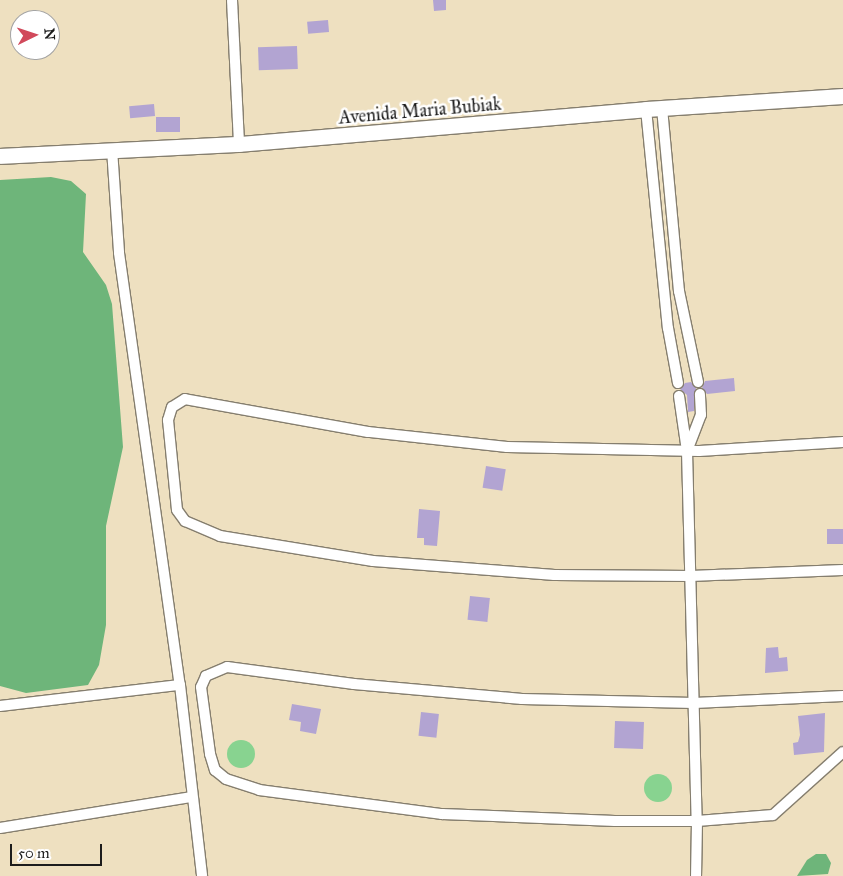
<!DOCTYPE html>
<style>
body{margin:0}
#map{position:relative;width:843px;height:876px;overflow:hidden;background:#eee0c0;font-family:"IM FELL Great Primer",serif}
div>[style]{position:absolute}
[style*='--x']{left:calc(var(--x)*1px);top:calc(var(--y)*1px);width:calc(var(--w)*1px);rotate:calc(var(--a)*1deg)}
.green>*{inset:0;background:#88d390}
.round{border-radius:50%}
.forest>*{inset:0;background:#6eb57a}
.building>*{inset:0;background:#b2a4d2;transform-origin:0 0}
.roads{filter:drop-shadow(1px 0 #857e6e) drop-shadow(-1px 0 #857e6e) drop-shadow(0 1px #857e6e) drop-shadow(0 -1px #857e6e)}
.street>*{height:10px;margin:-5px;padding:0 5px;transform-origin:5px;border-radius:5px;background:#fff}
.secondary>*{height:15px;margin:-7.5px;padding:0 7.5px;transform-origin:7.5px;border-radius:7.5px;background:#fff}
span{translate:-50% -50%;white-space:nowrap;text-align:center;line-height:1.15;-webkit-text-stroke:5px #fff;paint-order:stroke}
.street-label{font-size:18px;color:#1c1c1c}
.north{position:absolute;left:10px;top:10px;width:50px;height:50px;box-sizing:border-box;background:#fff;border:1px solid #a4a4a4;border-radius:50%;rotate:86deg;font-size:14px;font-weight:700;line-height:20px;text-align:center;color:#1c1c1c}
.north::after{content:'';display:block;margin:auto;width:18px;height:22px;background:#d1495b;clip-path:polygon(50% 0,100% 100%,50% 72%,0 100%)}
.scale{position:absolute;left:10px;top:844px;width:92px;height:22px;box-sizing:border-box;border:2px solid #1c1c1c;border-top:0;padding-left:6px;font-size:15px;line-height:18px;white-space:nowrap;color:#1c1c1c;-webkit-text-stroke:4px #fff;paint-order:stroke}
</style>
<div id="map">
<div class="green">
<div class="round" style="left:227px;top:740px;width:28px;height:28px"></div>
<div class="round" style="left:644px;top:774px;width:28px;height:28px"></div>
</div>
<div class="forest">
<div style="clip-path:polygon(51px 177px,71px 181px,86px 194px,83px 252px,106px 285px,112px 304px,123px 447px,106px 526px,106px 625px,99px 665px,88px 685px,26px 693px,0 686px,0 180px)"></div>
<div style="clip-path:polygon(816px 854px,826px 854px,831px 863px,828px 874px,797px 876px,807px 860px)"></div>
</div>
<div class="building">
<div style="clip-path:polygon(433px 0,446px 0,446px 10px,434px 11px)"></div>
<div style="left:328px;top:20px;width:12px;height:21px;rotate:85deg"></div>
<div style="left:297px;top:46px;width:23px;height:39px;rotate:88deg"></div>
<div style="left:154px;top:104px;width:12px;height:25px;rotate:85deg"></div>
<div style="left:180px;top:117px;width:15px;height:24px;rotate:90deg"></div>
<div style="clip-path:polygon(734px 378px,735px 391px,707px 394px,702px 388px,705px 381px)"></div>
<div style="clip-path:polygon(691px 382px,696px 388px,694px 411px,688px 412px,687px 395px,680px 389px,685px 383px)"></div>
<div style="left:486px;top:466px;width:20px;height:22px;rotate:9deg"></div>
<div style="clip-path:polygon(419px 509px,440px 511px,437px 546px,424px 545px,424px 538px,417px 538px)"></div>
<div style="left:843px;top:529px;width:15px;height:16px;rotate:90deg"></div>
<div style="left:470px;top:596px;width:20px;height:24px;rotate:6deg"></div>
<div style="clip-path:polygon(778px 647px,779px 658px,787px 657px,788px 671px,765px 673px,766px 648px)"></div>
<div style="clip-path:polygon(292px 704px,321px 709px,316px 734px,300px 731px,301px 722px,289px 720px)"></div>
<div style="left:421px;top:712px;width:18px;height:24px;rotate:6deg"></div>
<div style="clip-path:polygon(825px 713px,824px 752px,794px 755px,793px 743px,798px 742px,800px 735px,798px 716px)"></div>
<div style="left:615px;top:721px;width:29px;height:27px;rotate:2deg"></div>
</div>
<div class="roads">
<div class="street">
<div style="--x:232;--y:0;--w:144;--a:87.2"></div>
<div style="--x:662;--y:108;--w:184;--a:84.7"></div>
<div style="--x:679;--y:291;--w:93;--a:78.2"></div>
<div style="--x:646;--y:109;--w:220;--a:84.3"></div>
<div style="--x:668;--y:328;--w:56;--a:79.7"></div>
<div style="--x:112;--y:149;--w:104;--a:86.1"></div>
<div style="--x:119;--y:253;--w:436;--a:82"></div>
<div style="--x:180;--y:685;--w:192;--a:83.4"></div>
<div style="--x:679;--y:396;--w:56;--a:81.7"></div>
<div style="--x:687;--y:451;--w:370;--a:88.5"></div>
<div style="--x:697;--y:821;--w:55;--a:91"></div>
<div style="--x:843;--y:442;--w:144;--a:176.4"></div>
<div style="--x:699;--y:451;--w:192;--a:-178.8"></div>
<div style="--x:507;--y:447;--w:140;--a:-173.8"></div>
<div style="--x:368;--y:432;--w:186;--a:-169.8"></div>
<div style="--x:185;--y:399;--w:15;--a:148"></div>
<div style="--x:172;--y:407;--w:14;--a:107"></div>
<div style="--x:168;--y:420;--w:90;--a:84.3"></div>
<div style="--x:177;--y:510;--w:14;--a:54"></div>
<div style="--x:185;--y:521;--w:38;--a:23"></div>
<div style="--x:220;--y:536;--w:155;--a:9.3"></div>
<div style="--x:373;--y:561;--w:182;--a:4.4"></div>
<div style="--x:554;--y:575;--w:137;--a:0.4"></div>
<div style="--x:691;--y:576;--w:152;--a:-2.3"></div>
<div style="--x:687;--y:451;--w:39;--a:-69"></div>
<div style="--x:701;--y:415;--w:21;--a:-93"></div>
<div style="--x:843;--y:696;--w:149;--a:177.3"></div>
<div style="--x:694;--y:703;--w:172;--a:-178.7"></div>
<div style="--x:522;--y:699;--w:169;--a:-174.9"></div>
<div style="--x:354;--y:684;--w:128;--a:-172.4"></div>
<div style="--x:227;--y:667;--w:23;--a:157"></div>
<div style="--x:206;--y:676;--w:12;--a:114"></div>
<div style="--x:201;--y:687;--w:68;--a:82.3"></div>
<div style="--x:210;--y:754;--w:17;--a:73"></div>
<div style="--x:215;--y:770;--w:14;--a:39"></div>
<div style="--x:226;--y:779;--w:35;--a:18"></div>
<div style="--x:259;--y:790;--w:185;--a:7.5"></div>
<div style="--x:442;--y:814;--w:173;--a:2.3"></div>
<div style="--x:615;--y:821;--w:82;--a:0"></div>
<div style="--x:697;--y:821;--w:76;--a:-4.5"></div>
<div style="--x:773;--y:815;--w:94;--a:-42"></div>
<div style="--x:0;--y:706;--w:181;--a:-6.7"></div>
<div style="--x:0;--y:828;--w:193;--a:-9.2"></div>
</div>
<div class="secondary">
<div style="--x:0;--y:156;--w:239;--a:-2.9"></div>
<div style="--x:239;--y:144;--w:409;--a:-4.9"></div>
<div style="--x:646;--y:109;--w:197;--a:-3.8"></div>
</div>
</div>
<div class="street-label">
<span style="left:420px;top:111px;rotate:-5deg">Avenida Maria Bubiak</span>
</div>
<div class="north">N</div>
<div class="scale">50 m</div>
</div>
